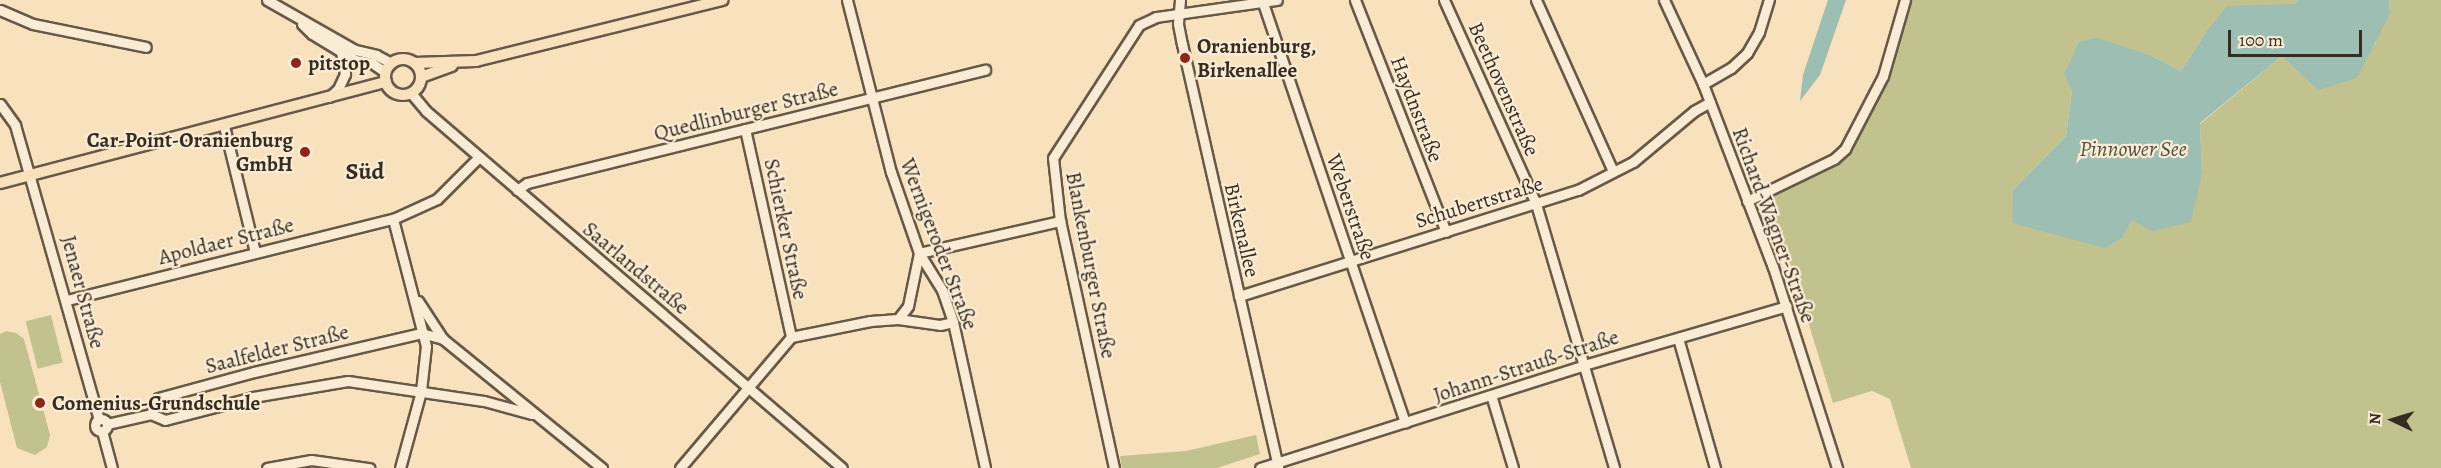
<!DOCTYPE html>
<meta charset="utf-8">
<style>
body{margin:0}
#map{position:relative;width:2441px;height:468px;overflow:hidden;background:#f8e1bd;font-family:Alegreya,serif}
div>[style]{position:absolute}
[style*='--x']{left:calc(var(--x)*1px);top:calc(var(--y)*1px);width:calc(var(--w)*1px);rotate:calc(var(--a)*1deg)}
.green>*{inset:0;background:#c1c28e;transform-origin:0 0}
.water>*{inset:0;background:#9dbeb2}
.roads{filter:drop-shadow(2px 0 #675947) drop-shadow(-2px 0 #675947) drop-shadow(0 2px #675947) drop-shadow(0 -2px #675947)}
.minor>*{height:9px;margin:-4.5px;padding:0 4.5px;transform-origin:4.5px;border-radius:4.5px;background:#faecd4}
.minor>.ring{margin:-4.5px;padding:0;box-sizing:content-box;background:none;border:9px solid #faecd4;border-radius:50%}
.major>*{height:10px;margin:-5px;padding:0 5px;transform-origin:5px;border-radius:5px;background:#f8e1bd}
.major>.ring{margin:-5px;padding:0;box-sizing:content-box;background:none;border:10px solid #f8e1bd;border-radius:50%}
.dots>*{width:16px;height:16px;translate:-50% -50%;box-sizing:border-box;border:3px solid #faecd4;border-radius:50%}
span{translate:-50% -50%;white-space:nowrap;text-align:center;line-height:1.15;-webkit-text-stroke:4.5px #faecd4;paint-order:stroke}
.poi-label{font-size:21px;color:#372c20;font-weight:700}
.left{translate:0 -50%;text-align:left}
.right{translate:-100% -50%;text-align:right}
.street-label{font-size:21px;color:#372c20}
.water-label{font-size:22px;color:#505044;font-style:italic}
.quarter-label{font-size:24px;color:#372c20;font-weight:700}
.north{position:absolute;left:2363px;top:390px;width:60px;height:60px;-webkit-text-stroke:4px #faecd4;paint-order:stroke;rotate:274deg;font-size:16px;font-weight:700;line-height:24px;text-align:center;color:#372c20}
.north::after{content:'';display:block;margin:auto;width:21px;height:27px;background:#372c20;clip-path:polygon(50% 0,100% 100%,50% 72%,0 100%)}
.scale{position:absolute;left:2228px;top:30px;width:134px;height:27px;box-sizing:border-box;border:3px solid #372c20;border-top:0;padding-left:8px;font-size:18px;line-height:21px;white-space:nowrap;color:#372c20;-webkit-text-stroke:4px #faecd4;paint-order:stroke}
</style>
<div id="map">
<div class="green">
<div style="clip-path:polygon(1910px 0,2298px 0,2295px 4px,2266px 7px,2206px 32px,2181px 71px,2152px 56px,2072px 90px,2066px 136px,2013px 190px,2123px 237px,2132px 220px,2202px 172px,2200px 124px,2282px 56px,2292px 63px,2375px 44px,2378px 32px,2390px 13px,2389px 0,2441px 0,2441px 468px,1911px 468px,1890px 399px,1872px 391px,1833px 403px,1798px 289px,1762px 198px,1841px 160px,1877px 103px)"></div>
<div style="left:51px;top:315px;width:49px;height:26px;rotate:76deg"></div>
<div style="clip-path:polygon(7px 331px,16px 333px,24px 339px,50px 435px,47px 447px,35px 455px,17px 448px,0 382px,0 334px)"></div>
<div style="clip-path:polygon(1256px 435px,1260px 454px,1217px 468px,1122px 468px,1120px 456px,1186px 451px)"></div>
</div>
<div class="water">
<div style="clip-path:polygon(1828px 0,1846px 0,1820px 75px,1800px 101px,1803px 75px)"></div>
<div style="clip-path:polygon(2298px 0,2389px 0,2390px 13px,2357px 78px,2318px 90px,2282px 56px,2200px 123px,2202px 172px,2191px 222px,2152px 231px,2132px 220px,2123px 237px,2105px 248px,2012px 223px,2013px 190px,2066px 136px,2072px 90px,2064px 74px,2079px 42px,2097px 38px,2152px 56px,2181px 71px,2206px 32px,2227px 6px,2295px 4px)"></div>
</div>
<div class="roads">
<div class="minor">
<div style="--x:267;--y:0;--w:101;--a:29.6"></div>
<div style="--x:355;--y:50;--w:22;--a:13"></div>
<div style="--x:376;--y:55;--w:17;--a:28"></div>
<div style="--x:847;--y:0;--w:178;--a:75.7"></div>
<div style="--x:891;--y:172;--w:86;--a:70.9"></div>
<div style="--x:919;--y:253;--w:44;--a:58.1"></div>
<div style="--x:942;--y:290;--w:34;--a:71"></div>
<div style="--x:953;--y:322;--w:149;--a:77.6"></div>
<div style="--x:1180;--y:0;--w:24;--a:95"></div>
<div style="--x:1178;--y:24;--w:20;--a:79"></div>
<div style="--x:1182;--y:44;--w:435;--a:77.2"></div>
<div style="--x:1355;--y:0;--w:249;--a:68.6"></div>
<div style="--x:1444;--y:0;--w:224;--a:65.7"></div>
<div style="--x:1536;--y:204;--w:275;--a:73.5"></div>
<div style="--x:1536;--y:0;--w:188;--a:65.8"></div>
<div style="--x:1664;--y:0;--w:93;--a:65.1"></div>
<div style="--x:1703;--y:84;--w:196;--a:69.1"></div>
<div style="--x:1773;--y:267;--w:211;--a:72.3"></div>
<div style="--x:1263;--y:3;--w:443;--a:71.3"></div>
<div style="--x:0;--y:10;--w:36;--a:23"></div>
<div style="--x:33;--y:24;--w:115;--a:11.5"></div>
<div style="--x:302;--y:24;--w:14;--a:45"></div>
<div style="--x:312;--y:34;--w:50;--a:31.2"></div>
<div style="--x:355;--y:60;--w:17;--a:10"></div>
<div style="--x:372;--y:63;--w:16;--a:35"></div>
<div style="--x:1703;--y:84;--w:32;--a:-30"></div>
<div style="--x:1731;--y:68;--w:22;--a:-43"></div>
<div style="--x:1747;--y:53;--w:24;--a:-60"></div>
<div style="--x:1759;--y:32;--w:34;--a:-73"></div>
<div style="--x:411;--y:93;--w:23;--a:50"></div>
<div style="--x:426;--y:111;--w:548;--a:40.64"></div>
<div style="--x:329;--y:97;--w:12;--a:-42"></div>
<div style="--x:338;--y:89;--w:17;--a:-65"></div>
<div style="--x:345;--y:74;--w:22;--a:-100"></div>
<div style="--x:0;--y:104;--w:26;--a:54"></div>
<div style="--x:15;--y:125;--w:306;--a:74.1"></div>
<div style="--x:224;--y:126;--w:130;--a:76.2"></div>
<div style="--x:745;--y:129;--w:213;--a:77.5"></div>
<div style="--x:517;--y:190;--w:12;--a:-35"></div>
<div style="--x:527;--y:183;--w:472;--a:-13.9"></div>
<div style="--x:1747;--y:201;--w:97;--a:-25.8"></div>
<div style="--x:1834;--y:159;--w:15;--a:-42"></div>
<div style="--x:1845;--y:149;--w:82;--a:-62.5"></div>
<div style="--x:1883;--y:76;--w:79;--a:-73.9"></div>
<div style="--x:1239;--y:296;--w:355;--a:-17.4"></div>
<div style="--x:1578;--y:190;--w:62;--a:-27"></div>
<div style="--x:1633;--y:162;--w:80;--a:-39.9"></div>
<div style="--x:1694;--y:111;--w:18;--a:-29"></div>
<div style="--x:67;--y:300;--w:336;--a:-14"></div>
<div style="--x:418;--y:301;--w:45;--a:56.7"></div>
<div style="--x:898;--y:319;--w:42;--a:8.1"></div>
<div style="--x:940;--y:325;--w:13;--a:-13"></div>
<div style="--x:1678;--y:338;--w:135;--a:74.1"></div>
<div style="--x:1491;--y:395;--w:76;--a:73.2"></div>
<div style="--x:151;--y:414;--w:17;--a:-66"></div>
<div style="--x:158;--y:398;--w:99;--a:-15.2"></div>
<div style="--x:254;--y:372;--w:171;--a:-13.1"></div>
<div style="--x:421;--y:333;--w:23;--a:15"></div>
<div style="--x:443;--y:339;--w:205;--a:39.1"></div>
<div class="ring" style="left:95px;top:419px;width:3px;height:3px"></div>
<div style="--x:107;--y:424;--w:45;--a:-12.8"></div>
<div style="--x:151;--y:414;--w:15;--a:23"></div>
<div style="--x:165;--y:420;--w:91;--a:-14.6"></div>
<div style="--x:253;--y:397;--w:96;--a:-9.6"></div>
<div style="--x:348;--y:381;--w:137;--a:8.4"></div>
<div style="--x:484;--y:401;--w:50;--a:15.2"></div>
<div style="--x:102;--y:431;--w:38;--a:75"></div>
<div style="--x:267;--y:468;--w:45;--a:-10.3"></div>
<div style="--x:311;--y:460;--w:59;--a:7.9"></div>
<div style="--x:400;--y:468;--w:80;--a:-74.7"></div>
<div style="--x:421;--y:391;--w:45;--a:-83.7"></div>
<div style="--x:426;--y:346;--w:131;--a:-104.6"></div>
<div style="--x:393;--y:219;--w:48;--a:-24.4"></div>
<div style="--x:437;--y:199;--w:59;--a:-45"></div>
<div style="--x:680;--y:468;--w:172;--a:-49.7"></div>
<div style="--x:791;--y:337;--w:81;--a:-11.4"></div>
<div style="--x:870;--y:321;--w:28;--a:-4"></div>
<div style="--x:898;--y:319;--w:16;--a:-52"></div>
<div style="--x:908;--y:306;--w:54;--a:-78.3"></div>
<div style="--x:919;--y:253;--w:145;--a:-12.8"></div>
<div style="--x:1114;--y:468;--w:253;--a:-102.3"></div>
<div style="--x:1060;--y:221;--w:63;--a:-96.3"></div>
<div style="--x:1053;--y:158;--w:158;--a:-57.1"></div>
<div style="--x:1139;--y:25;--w:19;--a:-25"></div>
<div style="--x:1156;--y:17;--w:122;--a:-8"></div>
<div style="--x:1260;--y:468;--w:340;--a:-17.6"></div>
<div style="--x:1584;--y:365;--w:211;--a:-16.2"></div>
</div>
<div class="major">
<div class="ring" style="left:385px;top:59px;width:26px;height:26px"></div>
<div style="--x:415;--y:63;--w:61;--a:-1.9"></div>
<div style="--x:476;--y:61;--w:254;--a:-13.9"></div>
<div style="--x:421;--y:77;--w:33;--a:-20"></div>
<div style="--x:0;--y:183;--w:399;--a:-14.7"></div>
</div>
</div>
<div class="dots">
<div style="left:1185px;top:58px;background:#8f2418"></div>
<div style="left:296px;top:63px;background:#8f2418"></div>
<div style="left:305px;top:152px;background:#8f2418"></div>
<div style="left:40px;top:403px;background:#8f2418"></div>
</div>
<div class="poi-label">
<span class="left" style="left:1197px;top:58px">Oranienburg,<br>Birkenallee</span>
<span class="left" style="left:308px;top:63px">pitstop</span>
<span class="right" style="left:293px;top:152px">Car-Point-Oranienburg<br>GmbH</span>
<span class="left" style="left:52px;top:403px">Comenius-Grundschule</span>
</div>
<div class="street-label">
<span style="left:1504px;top:89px;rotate:66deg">Beethovenstraße</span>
<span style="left:1417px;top:109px;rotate:69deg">Haydnstraße</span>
<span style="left:746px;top:111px;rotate:-14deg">Quedlinburger Straße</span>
<span style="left:1479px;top:202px;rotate:-17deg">Schubertstraße</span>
<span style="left:1351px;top:207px;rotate:71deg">Weberstraße</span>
<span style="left:1774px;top:225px;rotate:70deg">Richard-Wagner-Straße</span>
<span style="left:786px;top:229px;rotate:78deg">Schierker Straße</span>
<span style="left:1242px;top:230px;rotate:77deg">Birkenallee</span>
<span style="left:226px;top:241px;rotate:-14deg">Apoldaer Straße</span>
<span style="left:939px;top:244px;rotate:69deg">Wernigeroder Straße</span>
<span style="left:1091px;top:265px;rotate:79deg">Blankenburger Straße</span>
<span style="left:636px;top:268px;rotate:40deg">Saarlandstraße</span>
<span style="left:83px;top:292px;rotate:75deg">Jenaer Straße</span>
<span style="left:277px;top:349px;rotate:-14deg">Saalfelder Straße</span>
<span style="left:1526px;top:366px;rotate:-18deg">Johann-Strauß-Straße</span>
</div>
<div class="water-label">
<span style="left:2133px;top:150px">Pinnower See</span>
</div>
<div class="quarter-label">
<span style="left:365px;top:172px">Süd</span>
</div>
<div class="north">N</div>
<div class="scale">100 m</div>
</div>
